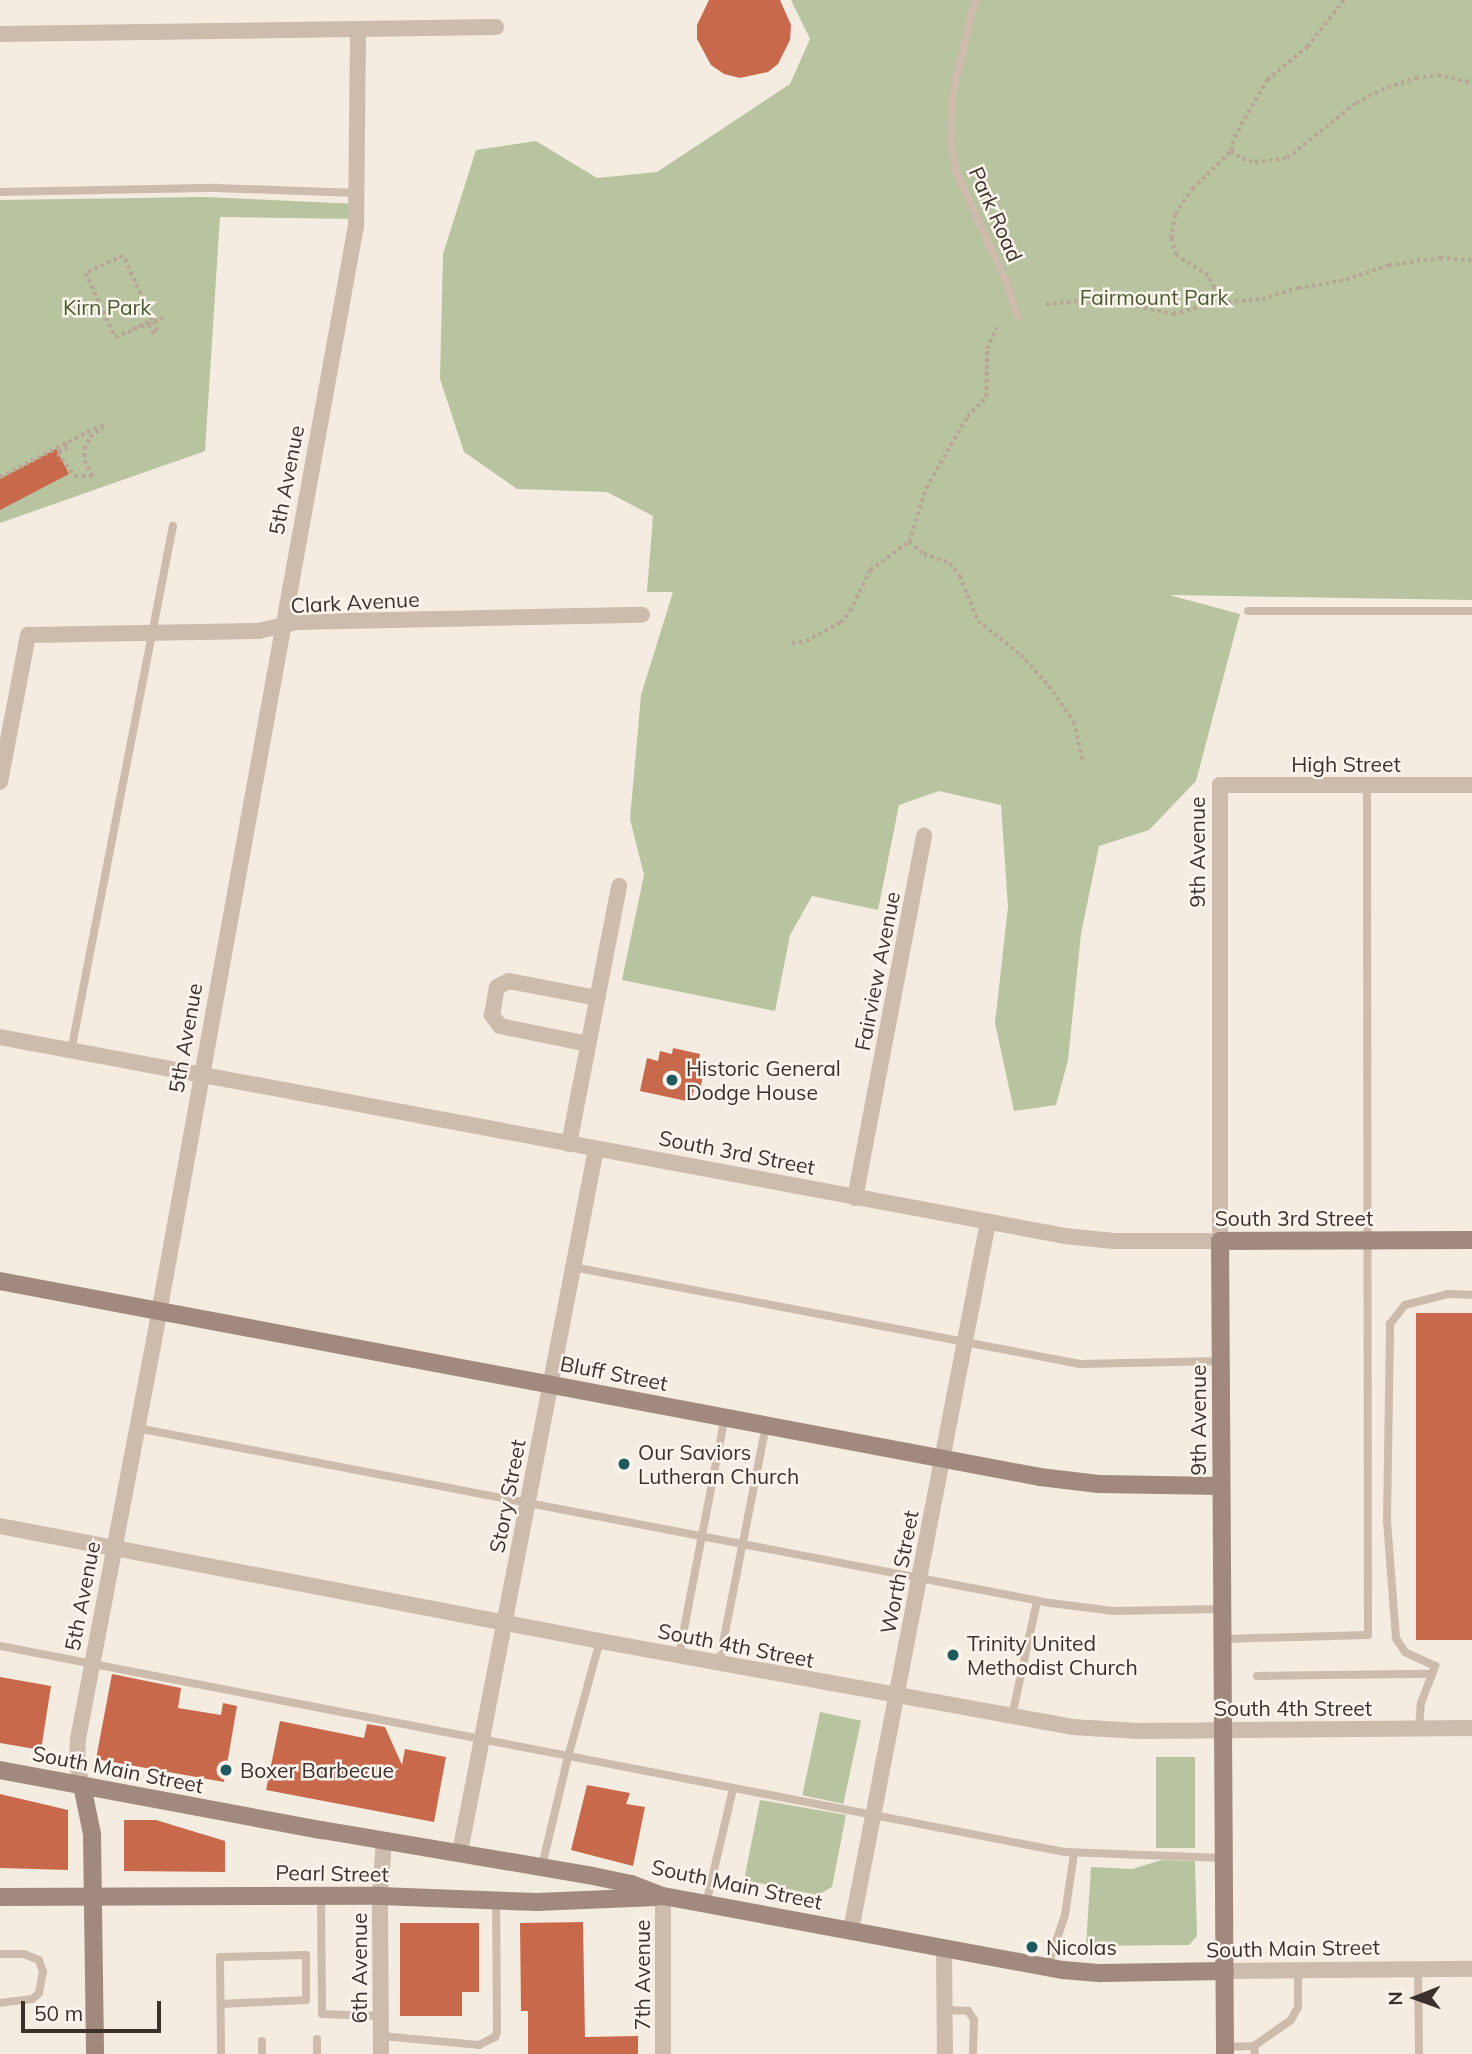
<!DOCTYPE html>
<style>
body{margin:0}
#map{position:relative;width:1472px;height:2054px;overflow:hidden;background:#f4ebe1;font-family:Mulish,sans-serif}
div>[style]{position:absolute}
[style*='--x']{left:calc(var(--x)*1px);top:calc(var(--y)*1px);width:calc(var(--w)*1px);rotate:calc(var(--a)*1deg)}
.green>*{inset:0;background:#b8c4a0;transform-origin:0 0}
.building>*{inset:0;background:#c8694b;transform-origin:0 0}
.path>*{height:3.5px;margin-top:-1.75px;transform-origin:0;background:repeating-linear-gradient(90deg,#b9a596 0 3.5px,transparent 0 7px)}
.service>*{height:8px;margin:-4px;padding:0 4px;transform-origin:4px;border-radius:4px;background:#cdbbac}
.minor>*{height:16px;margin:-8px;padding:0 8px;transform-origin:8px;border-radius:8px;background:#cdbbac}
.secondary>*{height:18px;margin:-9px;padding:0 9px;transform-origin:9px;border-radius:9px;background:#a18a7d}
.dots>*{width:19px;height:19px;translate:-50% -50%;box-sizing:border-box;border:4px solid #fbf5ee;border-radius:50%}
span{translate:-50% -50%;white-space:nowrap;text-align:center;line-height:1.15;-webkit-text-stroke:5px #fbf5ee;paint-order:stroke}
.street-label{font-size:21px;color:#3b302b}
.park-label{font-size:21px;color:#4a5a2e}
.poi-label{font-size:21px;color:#3b302b}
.left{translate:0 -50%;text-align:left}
.north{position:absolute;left:1381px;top:1963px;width:70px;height:70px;-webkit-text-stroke:5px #fbf5ee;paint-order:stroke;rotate:269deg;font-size:19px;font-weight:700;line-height:28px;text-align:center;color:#3b302b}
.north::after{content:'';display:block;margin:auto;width:24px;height:32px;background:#3b302b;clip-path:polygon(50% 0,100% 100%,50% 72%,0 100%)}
.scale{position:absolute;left:21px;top:2001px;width:140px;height:32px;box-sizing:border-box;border:4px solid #3b302b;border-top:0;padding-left:9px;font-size:21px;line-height:24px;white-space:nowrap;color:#3b302b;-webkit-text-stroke:5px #fbf5ee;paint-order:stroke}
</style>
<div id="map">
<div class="green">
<div style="clip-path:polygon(791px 0,1472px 0,1472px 600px,1169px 595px,1240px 614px,1196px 781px,1149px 830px,1099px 846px,1081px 934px,1068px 1060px,1056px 1105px,1014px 1111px,995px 1023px,1008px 907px,1001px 805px,939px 791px,899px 805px,878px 910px,812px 896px,790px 935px,775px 1011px,622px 980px,644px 875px,630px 819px,641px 695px,673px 592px,647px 592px,653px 516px,607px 492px,517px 489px,464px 452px,440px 379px,443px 254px,476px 150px,536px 141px,597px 178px,657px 172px,790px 84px,810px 39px)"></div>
<div style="clip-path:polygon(205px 197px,358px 204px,357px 219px,220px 217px,205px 451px,0 523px,0 200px)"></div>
<div style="left:820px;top:1712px;width:42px;height:85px;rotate:12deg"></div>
<div style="left:1156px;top:1757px;width:39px;height:91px"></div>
<div style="clip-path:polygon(760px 1800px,846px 1815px,832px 1887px,818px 1895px,744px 1880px)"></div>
<div style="clip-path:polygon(1162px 1860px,1195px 1861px,1197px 1936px,1189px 1945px,1086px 1946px,1091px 1867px,1132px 1869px)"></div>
</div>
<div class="building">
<div style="clip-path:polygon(709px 0,780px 0,791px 25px,790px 40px,778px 64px,768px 72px,740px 78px,724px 74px,711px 65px,697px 39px,697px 25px)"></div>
<div style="clip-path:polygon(56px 449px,69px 474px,0 510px,0 479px)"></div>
<div style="clip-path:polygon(673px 1048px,700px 1054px,697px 1070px,704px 1071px,700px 1090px,694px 1089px,691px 1102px,640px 1091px,647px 1058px,658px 1061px,660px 1051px,672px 1054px)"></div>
<div style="left:1416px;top:1313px;width:56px;height:327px"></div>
<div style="clip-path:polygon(112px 1674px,181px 1688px,178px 1708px,221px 1715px,223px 1703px,237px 1706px,224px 1782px,96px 1759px)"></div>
<div style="clip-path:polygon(0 1677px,51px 1686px,41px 1750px,0 1743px)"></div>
<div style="clip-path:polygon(280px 1721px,364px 1738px,367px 1724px,385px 1727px,402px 1765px,405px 1749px,446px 1757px,434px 1822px,266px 1790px)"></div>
<div style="clip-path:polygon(587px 1785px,630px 1793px,626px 1804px,645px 1807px,633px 1866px,571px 1850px)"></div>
<div style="clip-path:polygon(0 1794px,68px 1810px,68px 1870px,0 1868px)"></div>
<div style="clip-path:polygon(124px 1820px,156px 1820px,225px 1841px,225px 1872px,124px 1871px)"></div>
<div style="clip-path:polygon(583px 1922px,585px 2037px,638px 2036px,638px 2054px,528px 2054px,528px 2011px,521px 2011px,520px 1923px)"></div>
<div style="clip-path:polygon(400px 1923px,479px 1923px,479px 1992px,462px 1992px,462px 2016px,400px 2016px)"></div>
</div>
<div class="path">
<div style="--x:1231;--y:151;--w:14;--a:36"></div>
<div style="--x:1242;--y:159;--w:13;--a:13"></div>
<div style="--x:1255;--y:162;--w:32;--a:-7"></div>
<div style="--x:1287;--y:158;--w:88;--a:-38.6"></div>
<div style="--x:1356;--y:103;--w:28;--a:-27"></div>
<div style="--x:1381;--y:90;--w:37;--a:-19"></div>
<div style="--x:1416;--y:78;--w:22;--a:-8"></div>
<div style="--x:1438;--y:75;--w:35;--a:13"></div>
<div style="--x:1214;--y:303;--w:15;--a:-90"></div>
<div style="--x:1214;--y:288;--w:13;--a:-117"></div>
<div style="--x:1208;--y:276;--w:38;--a:-147"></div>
<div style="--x:1176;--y:255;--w:17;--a:-107"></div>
<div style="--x:1171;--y:239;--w:25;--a:-81"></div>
<div style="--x:1175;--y:214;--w:30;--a:-56"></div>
<div style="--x:1192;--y:189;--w:54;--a:-44.3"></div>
<div style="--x:1231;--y:151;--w:14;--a:-78"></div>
<div style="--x:1234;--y:137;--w:66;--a:-59.9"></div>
<div style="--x:1267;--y:80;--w:52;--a:-39.5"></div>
<div style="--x:1307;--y:47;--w:60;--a:-51.8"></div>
<div style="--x:1046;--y:304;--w:36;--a:-5"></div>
<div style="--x:1082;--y:301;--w:55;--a:5.2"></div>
<div style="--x:1137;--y:306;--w:37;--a:13"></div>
<div style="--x:1173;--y:314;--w:42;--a:-15"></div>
<div style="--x:1214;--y:303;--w:48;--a:-4.8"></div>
<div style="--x:1262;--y:299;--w:38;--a:-17"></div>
<div style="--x:1298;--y:288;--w:49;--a:-9.5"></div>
<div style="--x:1346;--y:280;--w:46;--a:-19.2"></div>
<div style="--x:1389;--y:265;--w:51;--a:-7.8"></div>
<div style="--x:1440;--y:258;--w:32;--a:4"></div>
<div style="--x:149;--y:325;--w:9;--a:69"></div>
<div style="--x:152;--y:333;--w:5;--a:-22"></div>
<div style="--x:157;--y:331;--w:9;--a:-111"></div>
<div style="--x:132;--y:329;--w:22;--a:-24"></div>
<div style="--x:152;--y:320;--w:70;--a:-114.4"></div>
<div style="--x:123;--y:256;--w:41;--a:155.3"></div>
<div style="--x:86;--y:273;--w:70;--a:65.6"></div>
<div style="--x:115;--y:337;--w:52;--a:-21.6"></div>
<div style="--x:65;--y:443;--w:6;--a:59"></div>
<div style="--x:68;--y:448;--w:11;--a:153"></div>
<div style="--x:58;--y:453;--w:29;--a:54"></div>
<div style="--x:75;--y:476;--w:18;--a:0"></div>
<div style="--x:93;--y:476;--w:14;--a:-124"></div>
<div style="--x:85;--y:464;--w:15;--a:-94"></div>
<div style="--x:84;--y:449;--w:13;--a:-63"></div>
<div style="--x:90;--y:437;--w:16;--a:-35"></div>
<div style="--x:103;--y:428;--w:4;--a:-124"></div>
<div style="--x:0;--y:477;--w:114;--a:-27.2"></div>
<div style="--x:909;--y:542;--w:19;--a:39"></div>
<div style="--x:924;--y:554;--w:28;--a:19"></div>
<div style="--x:950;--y:563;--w:16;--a:52"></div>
<div style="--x:960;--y:576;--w:48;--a:68.2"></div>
<div style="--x:978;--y:621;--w:55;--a:38.3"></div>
<div style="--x:1021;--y:655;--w:42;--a:47.9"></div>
<div style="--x:1049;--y:686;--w:44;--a:55.2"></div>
<div style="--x:1074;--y:722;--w:40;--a:77"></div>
<div style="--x:792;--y:643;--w:14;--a:-8"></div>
<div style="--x:806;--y:641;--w:38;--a:-28"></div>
<div style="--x:840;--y:623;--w:16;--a:-50"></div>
<div style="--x:850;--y:611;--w:46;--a:-64"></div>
<div style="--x:870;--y:570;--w:48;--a:-35.7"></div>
<div style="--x:909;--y:542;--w:57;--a:-72.5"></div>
<div style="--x:926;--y:488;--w:82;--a:-60"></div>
<div style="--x:967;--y:417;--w:28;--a:-46"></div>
<div style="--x:986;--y:397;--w:48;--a:-88.8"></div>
<div style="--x:987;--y:349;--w:23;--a:-67"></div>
</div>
<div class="service">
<div style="--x:975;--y:0;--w:99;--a:103.5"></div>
<div style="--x:952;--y:96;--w:48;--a:91.2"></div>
<div style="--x:951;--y:144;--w:31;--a:79"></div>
<div style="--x:957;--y:174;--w:118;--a:65.4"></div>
<div style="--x:1006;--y:281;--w:38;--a:72"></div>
<div style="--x:0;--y:192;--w:216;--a:-1.1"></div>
<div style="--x:216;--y:188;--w:141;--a:2"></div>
<div style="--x:1248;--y:611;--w:224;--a:0"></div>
<div style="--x:71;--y:1051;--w:535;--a:-79.01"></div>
<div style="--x:573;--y:1267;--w:516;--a:10.83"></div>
<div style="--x:1080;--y:1364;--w:141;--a:-1.2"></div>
<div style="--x:137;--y:1428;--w:930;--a:10.85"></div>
<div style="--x:1050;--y:1603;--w:64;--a:7.2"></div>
<div style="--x:1113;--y:1611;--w:109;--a:-1.1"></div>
<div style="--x:1222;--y:1639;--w:146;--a:-1.6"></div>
<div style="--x:1368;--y:1635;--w:850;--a:-90.07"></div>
<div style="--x:0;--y:1646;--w:1085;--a:10.95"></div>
<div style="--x:1065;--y:1852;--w:159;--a:2.2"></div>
<div style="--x:679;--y:1655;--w:242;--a:-79.1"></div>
<div style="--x:719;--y:1663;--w:242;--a:-78.8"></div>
<div style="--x:1257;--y:1676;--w:175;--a:-0.7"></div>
<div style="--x:1012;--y:1716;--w:118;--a:-77.7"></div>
<div style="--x:1419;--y:1729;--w:26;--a:-86"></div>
<div style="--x:1421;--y:1703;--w:40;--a:-69"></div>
<div style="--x:1435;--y:1666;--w:33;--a:-155"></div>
<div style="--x:1405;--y:1652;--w:17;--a:-123"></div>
<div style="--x:1396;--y:1638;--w:117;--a:-94.4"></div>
<div style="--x:1387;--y:1521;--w:197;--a:-89.1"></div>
<div style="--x:1390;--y:1324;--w:24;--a:-52"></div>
<div style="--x:1405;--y:1305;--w:44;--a:-14.3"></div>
<div style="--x:1448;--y:1294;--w:24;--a:2"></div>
<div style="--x:542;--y:1866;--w:112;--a:-76.6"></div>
<div style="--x:568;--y:1757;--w:120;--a:-74.6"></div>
<div style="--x:321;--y:1896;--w:118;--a:89.5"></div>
<div style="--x:322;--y:2014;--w:59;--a:1.9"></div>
<div style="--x:706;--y:1904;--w:118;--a:-76.8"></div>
<div style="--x:0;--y:1954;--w:24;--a:0"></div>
<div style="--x:24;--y:1954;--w:16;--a:22"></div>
<div style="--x:39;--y:1960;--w:13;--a:72"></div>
<div style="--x:43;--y:1972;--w:21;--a:101"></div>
<div style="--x:39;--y:1993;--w:9;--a:139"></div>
<div style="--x:32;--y:1999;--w:32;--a:173"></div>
<div style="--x:1047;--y:1968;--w:56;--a:-71.2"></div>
<div style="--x:1065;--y:1915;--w:63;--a:-81.7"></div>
<div style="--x:1418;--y:1969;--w:85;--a:89.3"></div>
<div style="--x:221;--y:2004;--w:85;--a:-2.7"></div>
<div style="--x:306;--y:2000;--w:45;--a:-90"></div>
<div style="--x:306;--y:1955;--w:86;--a:178.7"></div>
<div style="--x:220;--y:1957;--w:97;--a:89.4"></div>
<div style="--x:945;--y:2010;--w:23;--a:2"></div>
<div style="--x:968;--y:2011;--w:11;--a:56"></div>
<div style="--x:974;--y:2020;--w:34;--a:92"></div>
<div style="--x:381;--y:2036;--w:98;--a:5.2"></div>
<div style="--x:479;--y:2045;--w:18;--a:-27"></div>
<div style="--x:495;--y:2037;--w:5;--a:-68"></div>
<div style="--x:497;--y:2032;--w:131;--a:-90.4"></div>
<div style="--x:317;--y:2039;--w:15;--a:90"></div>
<div style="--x:262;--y:2041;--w:13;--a:90"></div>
<div style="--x:1254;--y:2046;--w:45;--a:-35.1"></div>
<div style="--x:1291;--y:2020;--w:15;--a:-62"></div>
<div style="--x:1298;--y:2007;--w:36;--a:-90"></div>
<div style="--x:1225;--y:2047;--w:29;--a:-2"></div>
<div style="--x:1254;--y:2046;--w:8;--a:83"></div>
</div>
<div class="minor">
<div style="--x:0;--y:34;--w:496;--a:-0.8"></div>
<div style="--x:0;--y:782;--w:150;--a:-79.2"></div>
<div style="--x:28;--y:635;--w:230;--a:-1"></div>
<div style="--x:258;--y:631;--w:39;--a:-13"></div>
<div style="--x:296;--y:622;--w:346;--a:-1.2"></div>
<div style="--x:0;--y:1037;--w:1083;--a:10.58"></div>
<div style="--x:1065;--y:1236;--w:49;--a:5.8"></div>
<div style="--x:1114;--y:1241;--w:106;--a:0"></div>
<div style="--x:1220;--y:1241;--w:456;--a:-90"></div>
<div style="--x:1220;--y:785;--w:252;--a:0"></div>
<div style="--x:588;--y:1044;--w:90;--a:-168.4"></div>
<div style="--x:500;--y:1026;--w:14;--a:-126"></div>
<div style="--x:492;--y:1015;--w:28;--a:-80"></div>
<div style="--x:497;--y:987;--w:13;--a:-27"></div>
<div style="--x:509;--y:981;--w:90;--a:10.9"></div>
<div style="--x:569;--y:1144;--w:263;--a:-79"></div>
<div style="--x:855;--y:1198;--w:369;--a:-79.2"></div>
<div style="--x:0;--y:1526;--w:611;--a:10.85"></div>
<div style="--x:600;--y:1641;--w:480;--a:10.3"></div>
<div style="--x:1072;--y:1727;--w:68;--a:3.4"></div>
<div style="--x:1140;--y:1731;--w:332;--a:-0.5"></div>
<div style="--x:82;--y:1785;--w:21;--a:-104"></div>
<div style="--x:77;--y:1765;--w:26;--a:-88"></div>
<div style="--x:78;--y:1739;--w:400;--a:-79.2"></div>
<div style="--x:153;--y:1346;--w:1138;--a:-79.73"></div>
<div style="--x:356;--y:226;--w:195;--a:-89.4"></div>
<div style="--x:460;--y:1852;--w:716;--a:-79.05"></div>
<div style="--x:663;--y:1896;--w:158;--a:90"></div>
<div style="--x:851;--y:1930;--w:721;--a:-79.05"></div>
<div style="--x:944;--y:1948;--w:106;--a:89.5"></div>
<div style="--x:1225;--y:1971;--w:247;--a:-0.5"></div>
<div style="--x:381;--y:2054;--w:158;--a:-90.4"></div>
<div style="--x:380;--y:1896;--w:56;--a:-85.9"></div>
</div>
<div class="secondary">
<div style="--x:0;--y:1281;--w:1058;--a:10.67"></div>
<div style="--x:1040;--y:1477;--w:59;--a:6.8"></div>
<div style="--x:1099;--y:1484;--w:122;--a:0.9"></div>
<div style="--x:0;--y:1770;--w:328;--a:10.6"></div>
<div style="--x:322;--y:1830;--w:270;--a:9.6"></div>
<div style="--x:588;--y:1875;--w:44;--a:11.8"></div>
<div style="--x:631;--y:1884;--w:34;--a:21"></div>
<div style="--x:663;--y:1896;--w:407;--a:10.5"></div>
<div style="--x:1063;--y:1970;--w:38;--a:5"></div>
<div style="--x:1101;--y:1973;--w:124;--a:-0.9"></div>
<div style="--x:82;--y:1785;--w:50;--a:78.5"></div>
<div style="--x:92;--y:1834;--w:220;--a:89.2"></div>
<div style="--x:0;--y:1897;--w:380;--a:-0.2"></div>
<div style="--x:380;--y:1896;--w:157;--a:2.2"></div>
<div style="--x:537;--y:1902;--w:119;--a:-2.4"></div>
<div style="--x:1225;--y:2054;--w:813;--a:-90.35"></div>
<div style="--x:1220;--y:1241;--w:252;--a:-0.2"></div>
</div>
<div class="dots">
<div style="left:672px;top:1080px;background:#1f5a5e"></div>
<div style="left:624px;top:1464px;background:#1f5a5e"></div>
<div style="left:953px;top:1655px;background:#1f5a5e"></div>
<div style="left:226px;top:1770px;background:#1f5a5e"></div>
<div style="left:1032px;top:1947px;background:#1f5a5e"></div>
</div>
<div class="street-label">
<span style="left:996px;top:214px;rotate:66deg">Park Road</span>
<span style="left:286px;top:480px;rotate:-79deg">5th Avenue</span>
<span style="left:355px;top:602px;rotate:-3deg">Clark Avenue</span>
<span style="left:1346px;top:764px">High Street</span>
<span style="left:1197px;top:852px;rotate:-90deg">9th Avenue</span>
<span style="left:877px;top:971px;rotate:-79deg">Fairview Avenue</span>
<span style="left:185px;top:1038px;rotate:-80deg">5th Avenue</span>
<span style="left:737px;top:1152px;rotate:11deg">South 3rd Street</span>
<span style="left:1294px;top:1218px">South 3rd Street</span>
<span style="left:614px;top:1373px;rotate:11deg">Bluff Street</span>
<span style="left:1198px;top:1420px;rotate:-90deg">9th Avenue</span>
<span style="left:507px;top:1496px;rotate:-79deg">Story Street</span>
<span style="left:899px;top:1572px;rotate:-79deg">Worth Street</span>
<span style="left:82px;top:1596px;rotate:-79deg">5th Avenue</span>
<span style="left:736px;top:1645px;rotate:11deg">South 4th Street</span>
<span style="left:1293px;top:1708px">South 4th Street</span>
<span style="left:118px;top:1769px;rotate:11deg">South Main Street</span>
<span style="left:332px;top:1873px;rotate:1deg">Pearl Street</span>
<span style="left:737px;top:1884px;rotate:12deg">South Main Street</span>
<span style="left:1293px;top:1948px;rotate:-1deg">South Main Street</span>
<span style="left:359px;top:1968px;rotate:-90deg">6th Avenue</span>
<span style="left:642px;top:1975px;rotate:-90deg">7th Avenue</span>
</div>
<div class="park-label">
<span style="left:1154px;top:297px">Fairmount Park</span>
<span style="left:107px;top:307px">Kirn Park</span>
</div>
<div class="poi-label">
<span class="left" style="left:686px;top:1080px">Historic General<br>Dodge House</span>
<span class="left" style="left:638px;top:1464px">Our Saviors<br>Lutheran Church</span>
<span class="left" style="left:967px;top:1655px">Trinity United<br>Methodist Church</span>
<span class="left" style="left:240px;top:1770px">Boxer Barbecue</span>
<span class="left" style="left:1046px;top:1947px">Nicolas</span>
</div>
<div class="north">N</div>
<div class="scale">50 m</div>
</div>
